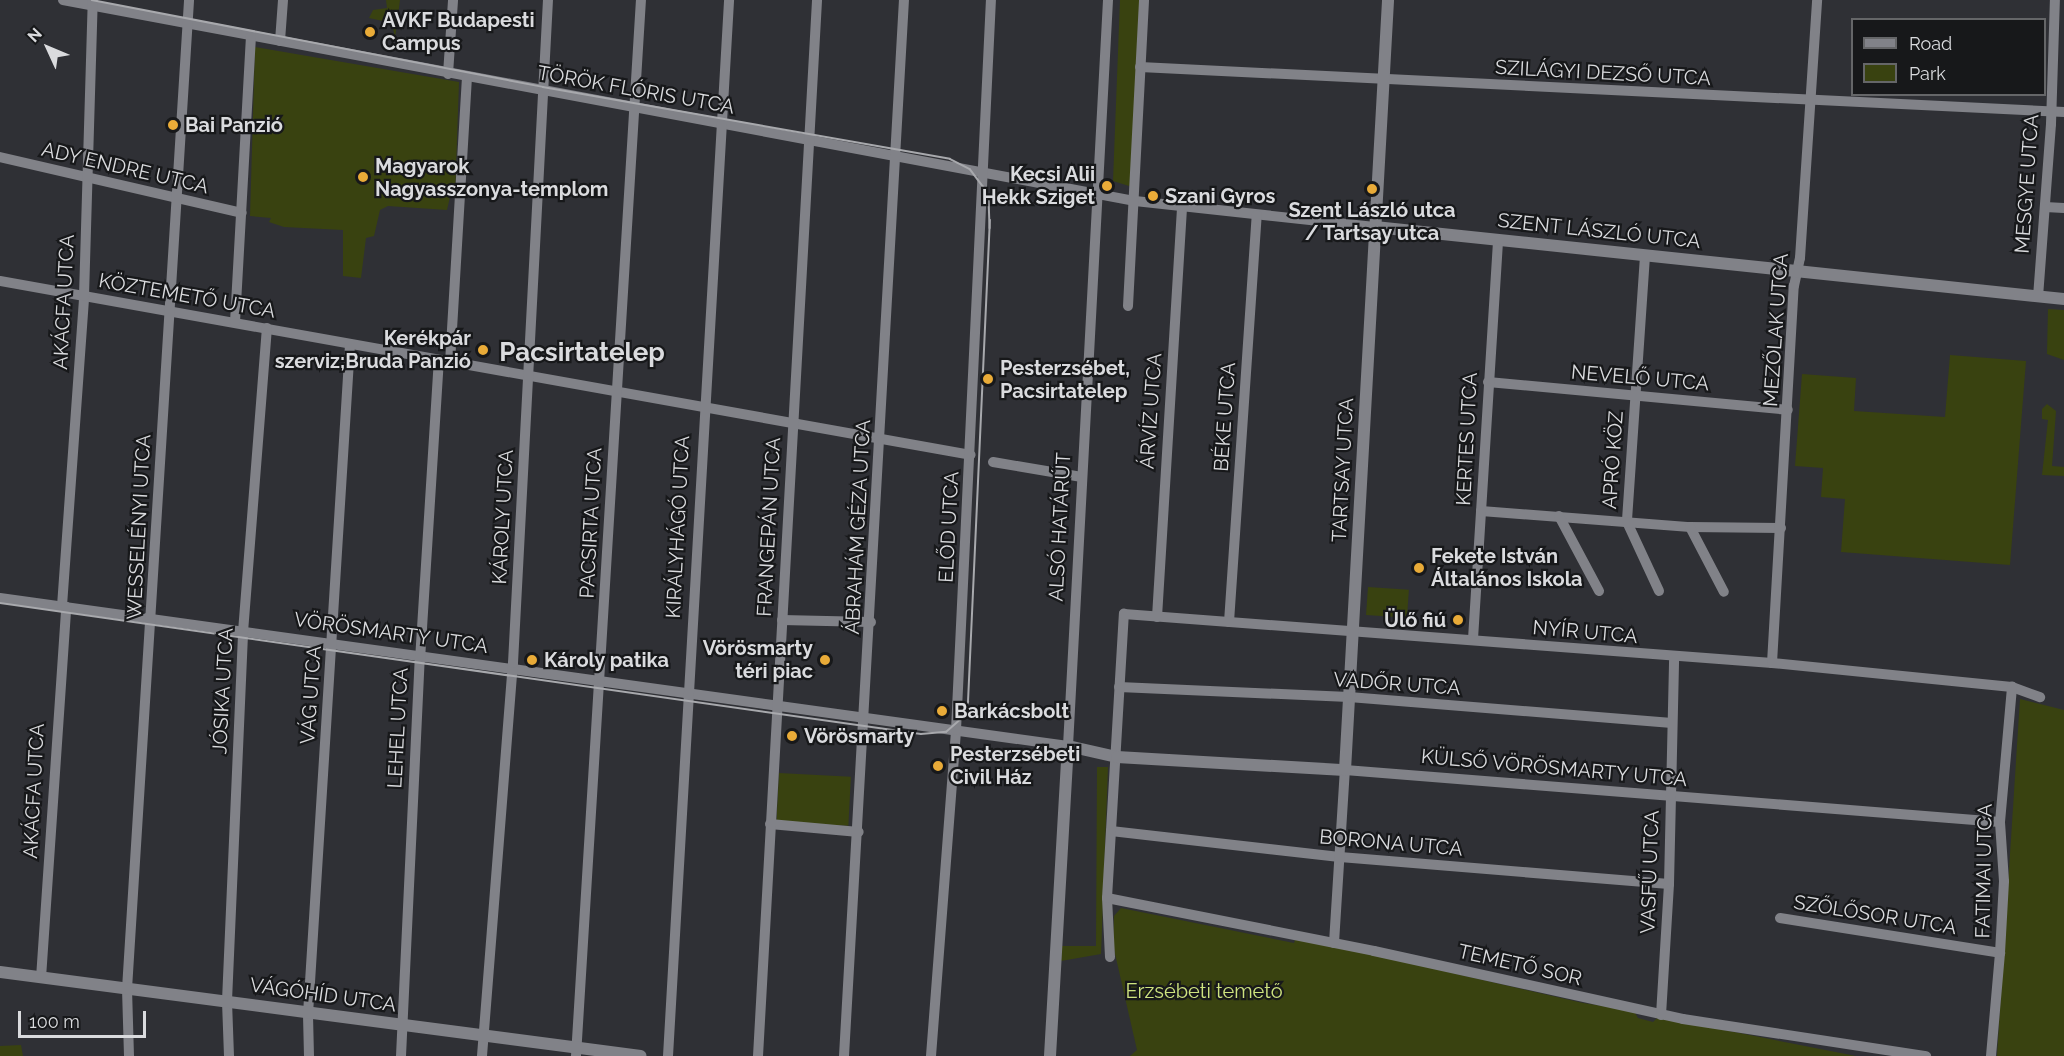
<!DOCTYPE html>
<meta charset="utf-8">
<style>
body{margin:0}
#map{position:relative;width:2064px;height:1056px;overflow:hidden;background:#2f3035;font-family:Raleway,sans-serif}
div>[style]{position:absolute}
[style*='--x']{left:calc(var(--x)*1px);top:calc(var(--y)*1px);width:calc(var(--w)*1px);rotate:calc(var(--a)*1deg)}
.green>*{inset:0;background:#394210;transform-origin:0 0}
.minor>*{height:10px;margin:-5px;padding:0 5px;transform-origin:5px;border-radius:5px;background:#818288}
.tertiary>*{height:12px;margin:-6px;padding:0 6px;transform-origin:6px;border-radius:6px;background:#818288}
.tram>*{height:1.5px;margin:-0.75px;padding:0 0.75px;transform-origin:0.75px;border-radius:0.75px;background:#a8a9ad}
.dots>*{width:16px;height:16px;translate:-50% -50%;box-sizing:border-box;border:3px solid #17181a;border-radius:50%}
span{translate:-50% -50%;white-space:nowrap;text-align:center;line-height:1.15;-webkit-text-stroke:4.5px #17181a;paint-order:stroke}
.poi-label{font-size:20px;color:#dadbde;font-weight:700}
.left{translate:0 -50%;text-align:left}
.right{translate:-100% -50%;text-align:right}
.street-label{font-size:20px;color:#dadbde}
.park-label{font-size:20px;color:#cee37f}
.district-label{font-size:26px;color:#dadbde;font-weight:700}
.legend{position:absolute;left:1851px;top:18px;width:195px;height:78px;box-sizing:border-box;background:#17181a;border:2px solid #656668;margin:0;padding:8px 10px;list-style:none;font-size:18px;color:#dadbde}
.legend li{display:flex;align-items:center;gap:12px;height:30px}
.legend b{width:30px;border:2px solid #656668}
.north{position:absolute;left:18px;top:18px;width:60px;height:60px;-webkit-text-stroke:4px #17181a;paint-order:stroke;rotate:314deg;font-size:16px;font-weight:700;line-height:24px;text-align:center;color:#dadbde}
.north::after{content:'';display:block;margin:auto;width:21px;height:27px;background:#dadbde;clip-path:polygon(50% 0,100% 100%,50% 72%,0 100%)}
.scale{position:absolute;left:18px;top:1011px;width:128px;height:27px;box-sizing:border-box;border:3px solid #dadbde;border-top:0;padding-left:8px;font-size:18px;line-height:21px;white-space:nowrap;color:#dadbde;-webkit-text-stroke:4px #17181a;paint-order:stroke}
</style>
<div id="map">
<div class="green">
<div style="clip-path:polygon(386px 0,400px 0,395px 38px,392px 23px,369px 18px,373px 10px,387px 8px)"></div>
<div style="clip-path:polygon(1120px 0,1142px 0,1134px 183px,1129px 186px,1113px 181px)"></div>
<div style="clip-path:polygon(255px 47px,459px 82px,455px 197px,450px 197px,447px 210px,388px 206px,380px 210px,374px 236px,366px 238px,361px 278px,343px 276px,343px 230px,284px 227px,269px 222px,271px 218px,250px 216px)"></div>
<div style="clip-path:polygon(2048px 309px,2064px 310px,2064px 360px,2047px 354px)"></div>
<div style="clip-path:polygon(1950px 355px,2026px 361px,2010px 565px,1841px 552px,1845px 499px,1821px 497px,1823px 468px,1795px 466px,1802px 374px,1856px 378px,1854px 411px,1945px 417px)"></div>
<div style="clip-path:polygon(2047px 404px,2056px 411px,2052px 466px,2064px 467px,2064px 476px,2042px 475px,2048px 420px,2042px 419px,2042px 409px)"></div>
<div style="left:1368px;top:587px;width:41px;height:28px;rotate:4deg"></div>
<div style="clip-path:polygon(2020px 699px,2064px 710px,2064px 1056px,1997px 1056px)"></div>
<div style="clip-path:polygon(1097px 767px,1108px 767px,1101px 954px,1061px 961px,1062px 946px,1096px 946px)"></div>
<div style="left:779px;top:773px;width:72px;height:49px;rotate:3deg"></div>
<div style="clip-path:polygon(1121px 908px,1294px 943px,1296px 937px,1583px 1003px,1634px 1011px,1638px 1018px,1653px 1022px,1658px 1017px,1856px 1056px,1130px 1056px,1137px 1050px,1113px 945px,1114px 916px)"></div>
<div style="clip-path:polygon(21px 1045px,23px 1056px,0 1056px,0 1046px)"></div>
</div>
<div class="minor">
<div style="--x:63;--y:0;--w:1091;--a:10.62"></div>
<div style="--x:1135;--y:201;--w:241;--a:6.2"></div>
<div style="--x:280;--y:41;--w:41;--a:-85.8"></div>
<div style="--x:1140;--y:67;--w:925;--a:2.79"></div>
<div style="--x:448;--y:74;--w:74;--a:-86.1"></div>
<div style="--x:0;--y:157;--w:248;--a:13"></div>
<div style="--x:2045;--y:207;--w:19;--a:3"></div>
<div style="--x:1645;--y:256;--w:267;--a:93.9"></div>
<div style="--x:1627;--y:522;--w:76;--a:65.1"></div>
<div style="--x:0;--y:281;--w:986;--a:10.16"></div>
<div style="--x:2038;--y:297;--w:173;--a:-85.7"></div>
<div style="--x:2051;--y:124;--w:124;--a:-88.2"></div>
<div style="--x:1128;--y:306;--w:306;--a:-87"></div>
<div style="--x:235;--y:322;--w:286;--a:-86.8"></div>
<div style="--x:450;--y:363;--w:286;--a:-86.6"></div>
<div style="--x:1488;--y:382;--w:301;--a:5.3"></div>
<div style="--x:993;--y:462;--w:90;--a:9.6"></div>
<div style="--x:1481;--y:511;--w:210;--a:4.4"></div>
<div style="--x:1690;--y:527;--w:91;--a:0.6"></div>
<div style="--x:1559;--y:516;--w:85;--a:61.9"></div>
<div style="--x:1690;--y:527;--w:73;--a:62.4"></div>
<div style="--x:0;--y:598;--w:1078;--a:7.89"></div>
<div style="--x:1068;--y:746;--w:747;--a:-86.93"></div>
<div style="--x:62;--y:606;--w:311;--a:-85.9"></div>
<div style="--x:84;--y:296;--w:296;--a:-88.3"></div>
<div style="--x:1157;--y:617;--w:411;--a:-86.5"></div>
<div style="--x:782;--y:620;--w:89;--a:1.3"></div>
<div style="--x:1229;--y:622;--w:408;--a:-86.1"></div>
<div style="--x:1473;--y:639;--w:400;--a:-86.4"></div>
<div style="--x:1772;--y:663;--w:378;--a:-86.7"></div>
<div style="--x:1794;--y:286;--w:29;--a:-78"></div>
<div style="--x:1800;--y:258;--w:259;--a:-86.2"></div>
<div style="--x:1119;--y:687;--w:230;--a:2.5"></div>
<div style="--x:1349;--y:697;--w:324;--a:4.6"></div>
<div style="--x:770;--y:824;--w:89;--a:5.1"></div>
<div style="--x:1111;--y:831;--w:230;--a:6.5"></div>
<div style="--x:1340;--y:857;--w:330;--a:4.7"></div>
<div style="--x:1107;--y:898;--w:272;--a:11.2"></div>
<div style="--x:1374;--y:951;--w:316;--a:12.4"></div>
<div style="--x:1683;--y:1019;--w:246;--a:8.7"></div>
<div style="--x:1780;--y:918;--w:223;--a:9"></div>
<div style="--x:1334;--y:943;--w:173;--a:-86.4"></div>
<div style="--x:1345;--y:770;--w:657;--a:4.54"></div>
<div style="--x:1110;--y:957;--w:59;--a:-92.9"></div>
<div style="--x:1107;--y:898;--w:285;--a:-86.6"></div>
<div style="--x:1124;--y:614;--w:650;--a:4.32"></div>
<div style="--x:1772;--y:663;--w:241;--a:5.7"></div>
<div style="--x:2012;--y:687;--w:30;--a:20"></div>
<div style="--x:41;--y:978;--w:372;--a:-86.1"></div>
<div style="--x:1661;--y:1015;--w:131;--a:-86.5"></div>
<div style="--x:1669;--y:884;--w:226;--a:-88.7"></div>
<div style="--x:129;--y:1056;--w:67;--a:-91.7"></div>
<div style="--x:127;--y:989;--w:991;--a:-86.41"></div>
<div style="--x:229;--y:1056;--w:55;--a:-92.1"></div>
<div style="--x:227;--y:1001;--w:369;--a:-87.5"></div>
<div style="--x:243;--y:632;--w:305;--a:-85.5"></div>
<div style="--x:309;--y:1056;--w:42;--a:-91.4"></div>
<div style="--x:308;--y:1014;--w:671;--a:-86.41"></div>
<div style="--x:401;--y:1056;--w:396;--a:-87.3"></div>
<div style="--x:420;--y:660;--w:300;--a:-86.4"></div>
<div style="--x:482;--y:1056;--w:394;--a:-85.5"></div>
<div style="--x:513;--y:663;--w:664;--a:-86.98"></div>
<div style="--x:576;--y:1056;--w:1058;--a:-86.48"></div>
<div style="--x:668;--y:1056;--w:1058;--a:-86.69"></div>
<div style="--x:758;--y:1056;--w:1058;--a:-86.8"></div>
<div style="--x:844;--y:1056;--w:1058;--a:-86.75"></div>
<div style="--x:931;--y:1056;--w:327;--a:-85.6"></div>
<div style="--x:956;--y:730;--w:731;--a:-87.26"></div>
<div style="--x:1991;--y:1056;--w:103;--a:-85"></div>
<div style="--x:2000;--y:953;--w:72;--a:-86.8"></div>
<div style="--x:2004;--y:881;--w:59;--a:-93.9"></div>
<div style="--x:2000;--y:822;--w:136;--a:-84.9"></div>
</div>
<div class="tertiary">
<div style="--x:1375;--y:227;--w:693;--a:5.97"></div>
<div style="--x:0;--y:972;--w:646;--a:7.47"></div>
<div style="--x:1050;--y:1056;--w:311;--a:-86.7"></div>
<div style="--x:1068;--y:746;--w:50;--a:12.7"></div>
<div style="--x:1117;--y:757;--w:228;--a:3.3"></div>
<div style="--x:1345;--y:770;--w:771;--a:-86.8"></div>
</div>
<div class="tram">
<div style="--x:92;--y:0;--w:459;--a:10.9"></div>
<div style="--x:543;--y:87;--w:413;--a:10"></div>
<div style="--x:950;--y:159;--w:22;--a:27"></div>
<div style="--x:970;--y:169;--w:21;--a:53"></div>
<div style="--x:983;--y:186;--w:13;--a:63"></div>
<div style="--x:989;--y:198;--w:30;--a:88"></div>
<div style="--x:0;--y:603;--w:930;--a:8.1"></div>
<div style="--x:921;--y:734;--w:25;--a:-5"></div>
<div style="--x:946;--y:732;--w:21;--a:-41"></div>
<div style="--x:962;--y:718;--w:17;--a:-69"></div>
<div style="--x:968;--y:702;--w:482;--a:-87.4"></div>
</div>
<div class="dots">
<div style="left:370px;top:32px;background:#e9ab38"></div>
<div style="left:173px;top:125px;background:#e9ab38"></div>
<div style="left:363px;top:177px;background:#e9ab38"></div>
<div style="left:1107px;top:186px;background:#e9ab38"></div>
<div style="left:1372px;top:189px;background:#e9ab38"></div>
<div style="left:1153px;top:196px;background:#e9ab38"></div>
<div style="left:483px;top:350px;background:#e9ab38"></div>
<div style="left:988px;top:379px;background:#e9ab38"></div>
<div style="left:1419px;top:568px;background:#e9ab38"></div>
<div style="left:1458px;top:620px;background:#e9ab38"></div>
<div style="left:532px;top:660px;background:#e9ab38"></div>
<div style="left:825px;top:660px;background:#e9ab38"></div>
<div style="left:942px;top:711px;background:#e9ab38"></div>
<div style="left:792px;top:736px;background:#e9ab38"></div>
<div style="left:938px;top:766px;background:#e9ab38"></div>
</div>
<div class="poi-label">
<span class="left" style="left:382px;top:32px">AVKF Budapesti<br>Campus</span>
<span class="left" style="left:185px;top:125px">Bai Panzió</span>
<span class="left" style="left:375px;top:178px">Magyarok<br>Nagyasszonya-templom</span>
<span class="right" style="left:1095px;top:186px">Kecsi Alii<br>Hekk Sziget</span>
<span class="left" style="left:1165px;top:196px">Szani Gyros</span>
<span style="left:1372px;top:222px">Szent László utca<br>/ Tartsay utca</span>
<span class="right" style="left:471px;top:350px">Kerékpár<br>szerviz;Bruda Panzió</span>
<span class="left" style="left:1000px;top:380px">Pesterzsébet,<br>Pacsirtatelep</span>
<span class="left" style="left:1431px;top:568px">Fekete István<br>Általános Iskola</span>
<span class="right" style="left:1446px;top:620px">Ülő fiú</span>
<span class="right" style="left:813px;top:660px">Vörösmarty<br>téri piac</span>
<span class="left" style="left:544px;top:660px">Károly patika</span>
<span class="left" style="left:954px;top:711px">Barkácsbolt</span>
<span class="left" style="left:804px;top:736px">Vörösmarty</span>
<span class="left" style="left:950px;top:766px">Pesterzsébeti<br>Civil Ház</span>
</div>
<div class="street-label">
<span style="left:1603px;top:73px;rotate:3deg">SZILÁGYI DEZSŐ UTCA</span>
<span style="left:636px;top:90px;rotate:10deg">TÖRÖK FLÓRIS UTCA</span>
<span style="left:125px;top:168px;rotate:13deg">ADY ENDRE UTCA</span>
<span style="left:2027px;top:184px;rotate:-86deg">MESGYE UTCA</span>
<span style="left:1599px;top:231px;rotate:6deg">SZENT LÁSZLÓ UTCA</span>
<span style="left:187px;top:296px;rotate:10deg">KÖZTEMETŐ UTCA</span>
<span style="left:64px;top:302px;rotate:-87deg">AKÁCFA UTCA</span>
<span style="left:1776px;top:330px;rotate:-86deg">MEZŐLAK UTCA</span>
<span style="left:1640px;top:378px;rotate:5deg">NEVELŐ UTCA</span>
<span style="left:1151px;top:411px;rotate:-86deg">ÁRVÍZ UTCA</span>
<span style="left:1225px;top:417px;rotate:-86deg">BÉKE UTCA</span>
<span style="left:1467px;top:439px;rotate:-87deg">KERTES UTCA</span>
<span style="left:1613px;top:460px;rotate:-86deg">APRÓ KÖZ</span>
<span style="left:1343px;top:470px;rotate:-87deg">TARTSAY UTCA</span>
<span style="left:503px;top:517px;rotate:-87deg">KÁROLY UTCA</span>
<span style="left:591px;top:523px;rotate:-87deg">PACSIRTA UTCA</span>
<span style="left:139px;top:527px;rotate:-87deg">WESSELÉNYI UTCA</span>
<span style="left:678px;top:527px;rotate:-87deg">KIRÁLYHÁGÓ UTCA</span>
<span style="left:769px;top:527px;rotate:-87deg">FRANGEPÁN UTCA</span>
<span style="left:858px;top:527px;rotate:-87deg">ÁBRAHÁM GÉZA UTCA</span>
<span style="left:949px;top:527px;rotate:-87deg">ELŐD UTCA</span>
<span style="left:1060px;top:527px;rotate:-87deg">ALSÓ HATÁRÚT</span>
<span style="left:1585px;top:632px;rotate:5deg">NYÍR UTCA</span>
<span style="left:391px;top:633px;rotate:8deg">VÖRÖSMARTY UTCA</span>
<span style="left:1397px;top:684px;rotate:4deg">VADŐR UTCA</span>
<span style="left:223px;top:691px;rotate:-87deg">JÓSIKA UTCA</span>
<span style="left:311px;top:695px;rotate:-86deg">VÁG UTCA</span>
<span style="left:398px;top:728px;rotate:-87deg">LEHEL UTCA</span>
<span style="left:1554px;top:768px;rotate:5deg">KÜLSŐ VÖRÖSMARTY UTCA</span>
<span style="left:34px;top:791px;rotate:-87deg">AKÁCFA UTCA</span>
<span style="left:1391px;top:843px;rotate:5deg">BORONA UTCA</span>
<span style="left:1984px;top:871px;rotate:-89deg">FATIMAI UTCA</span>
<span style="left:1650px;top:872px;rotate:-88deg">VASFŰ UTCA</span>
<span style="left:1875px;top:915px;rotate:9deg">SZŐLŐSOR UTCA</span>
<span style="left:1520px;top:965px;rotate:13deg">TEMETŐ SOR</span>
<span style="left:323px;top:995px;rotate:8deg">VÁGÓHÍD UTCA</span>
</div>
<div class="park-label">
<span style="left:1204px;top:991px">Erzsébeti temető</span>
</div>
<div class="district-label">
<span style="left:582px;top:353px">Pacsirtatelep</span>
</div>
<ul class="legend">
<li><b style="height:8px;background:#818288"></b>Road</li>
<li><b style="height:16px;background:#394210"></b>Park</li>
</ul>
<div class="north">N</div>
<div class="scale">100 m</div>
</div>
